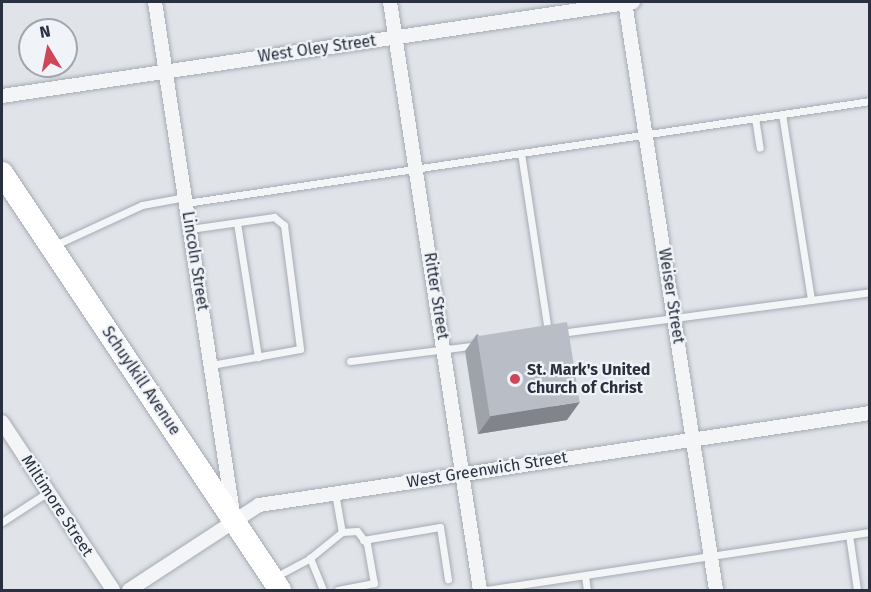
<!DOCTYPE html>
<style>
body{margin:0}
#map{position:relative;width:871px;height:592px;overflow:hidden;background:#e0e4e9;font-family:"Fira Sans",sans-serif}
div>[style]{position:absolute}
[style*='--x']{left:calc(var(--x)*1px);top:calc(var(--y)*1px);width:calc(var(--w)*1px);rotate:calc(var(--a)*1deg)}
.roads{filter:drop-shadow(0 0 2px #a5abb3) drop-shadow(0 0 2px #a5abb3)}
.lane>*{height:7px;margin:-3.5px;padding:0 3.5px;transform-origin:3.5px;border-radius:3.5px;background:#f3f5f7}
.street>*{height:14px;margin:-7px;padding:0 7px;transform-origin:7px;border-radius:7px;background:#f3f5f7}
.primary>*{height:22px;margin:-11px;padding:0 11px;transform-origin:11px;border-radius:11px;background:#fff}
.wall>*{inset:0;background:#9ea3aa}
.shaded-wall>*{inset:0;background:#81848b}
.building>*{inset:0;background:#b8bdc6;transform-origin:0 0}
.dots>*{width:16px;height:16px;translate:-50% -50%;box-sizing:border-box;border:3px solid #f0f3f7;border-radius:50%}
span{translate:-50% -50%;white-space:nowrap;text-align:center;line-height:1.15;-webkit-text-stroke:4.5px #f0f3f7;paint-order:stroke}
.street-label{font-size:16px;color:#293141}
.poi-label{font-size:16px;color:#293141;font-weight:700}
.left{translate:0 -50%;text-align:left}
.frame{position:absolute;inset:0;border:3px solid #293141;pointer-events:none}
.north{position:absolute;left:18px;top:18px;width:60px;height:60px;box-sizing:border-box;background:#f0f3f7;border:2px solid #a0a5ae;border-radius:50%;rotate:350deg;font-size:16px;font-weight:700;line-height:24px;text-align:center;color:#293141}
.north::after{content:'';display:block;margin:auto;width:21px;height:27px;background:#ce465a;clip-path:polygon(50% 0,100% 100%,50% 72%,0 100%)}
</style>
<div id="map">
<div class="roads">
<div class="lane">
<i style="--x:782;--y:114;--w:188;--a:81.1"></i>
<i style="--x:755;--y:118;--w:30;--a:81"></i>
<i style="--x:521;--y:153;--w:181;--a:81.4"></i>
<i style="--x:186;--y:203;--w:692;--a:-8.48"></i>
<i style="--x:237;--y:223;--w:136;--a:81.1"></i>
<i style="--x:190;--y:229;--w:85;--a:-8.1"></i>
<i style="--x:274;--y:217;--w:13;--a:39"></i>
<i style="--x:284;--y:225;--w:125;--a:82.6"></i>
<i style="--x:300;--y:349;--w:90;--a:169.8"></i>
<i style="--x:53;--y:246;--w:98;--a:-24.7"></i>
<i style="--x:142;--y:205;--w:44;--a:-10.5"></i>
<i style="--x:560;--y:333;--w:313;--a:-7.5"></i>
<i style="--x:350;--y:361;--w:129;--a:-7.1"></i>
<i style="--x:335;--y:493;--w:40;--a:80"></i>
<i style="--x:2;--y:522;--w:55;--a:-33.1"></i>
<i style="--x:849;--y:535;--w:56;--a:81.7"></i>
<i style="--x:363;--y:540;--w:78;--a:-9.6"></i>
<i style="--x:440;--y:527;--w:53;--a:81.3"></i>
<i style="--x:585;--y:576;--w:14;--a:82"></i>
<i style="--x:275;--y:577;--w:40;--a:-28"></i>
<i style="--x:323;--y:590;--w:35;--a:-112"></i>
<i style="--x:310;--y:558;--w:41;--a:-39.1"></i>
<i style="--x:342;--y:532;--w:15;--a:-4"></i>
<i style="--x:357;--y:531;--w:16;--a:52"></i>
<i style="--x:367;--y:544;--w:40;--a:80"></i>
<i style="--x:374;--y:583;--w:37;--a:169"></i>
<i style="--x:486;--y:590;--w:388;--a:-8.6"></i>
</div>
<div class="street">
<i style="--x:155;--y:2;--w:517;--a:81.32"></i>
<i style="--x:390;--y:2;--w:595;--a:81.3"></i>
<i style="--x:625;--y:2;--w:595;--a:81.2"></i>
<i style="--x:2;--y:96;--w:638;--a:-8.47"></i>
<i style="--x:2;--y:422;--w:201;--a:56.5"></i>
<i style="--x:129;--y:590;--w:155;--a:-33.2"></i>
<i style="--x:259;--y:505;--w:618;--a:-8.56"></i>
</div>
<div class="primary">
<i style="--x:2;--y:173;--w:501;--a:56.31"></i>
</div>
</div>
<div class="wall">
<i style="clip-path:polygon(477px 334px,567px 420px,478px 434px,465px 351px)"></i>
</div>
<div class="shaded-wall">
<i style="clip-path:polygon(580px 402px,567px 420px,478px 434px,491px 416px)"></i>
</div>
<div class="building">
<i style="left:567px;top:322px;width:81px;height:91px;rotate:81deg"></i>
</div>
<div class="dots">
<i style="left:515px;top:379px;background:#ce465a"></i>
</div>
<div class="street-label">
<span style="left:317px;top:49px;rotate:-8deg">West Oley Street</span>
<span style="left:195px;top:261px;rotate:81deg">Lincoln Street</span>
<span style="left:436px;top:296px;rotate:81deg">Ritter Street</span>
<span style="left:671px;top:296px;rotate:81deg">Weiser Street</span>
<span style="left:141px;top:381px;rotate:56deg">Schuylkill Avenue</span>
<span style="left:487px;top:470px;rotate:-9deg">West Greenwich Street</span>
<span style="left:57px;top:506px;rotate:57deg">Miltimore Street</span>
</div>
<div class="poi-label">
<span class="left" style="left:527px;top:379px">St. Mark's United<br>Church of Christ</span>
</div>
<div class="frame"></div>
<div class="north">N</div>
</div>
